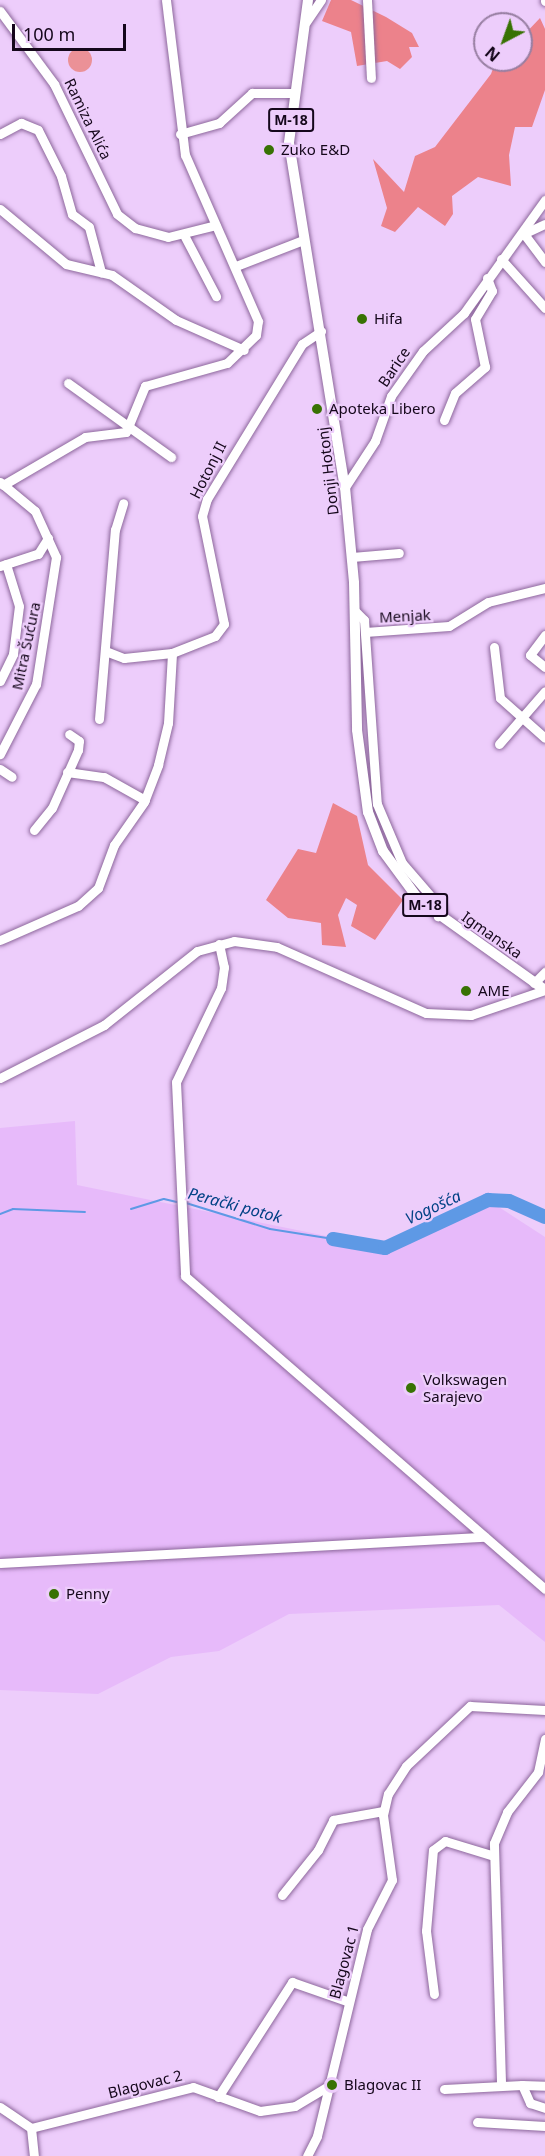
<!DOCTYPE html>
<meta charset="utf-8">
<style>
body{margin:0}
#map{position:relative;width:545px;height:2156px;overflow:hidden;background:#edcdfb;font-family:"Noto Sans",sans-serif}
div>[style]{position:absolute}
[style*='--x']{left:calc(var(--x)*1px);top:calc(var(--y)*1px);width:calc(var(--w)*1px);rotate:calc(var(--a)*1deg)}
.built>*{inset:0;background:#e7bafa}
.green>*{inset:0;background:#eb9197}
.round{border-radius:50%}
.forest>*{inset:0;background:#ec828b}
.stream>*{height:2px;margin:-1px;padding:0 1px;transform-origin:1px;border-radius:1px;background:#5e99e5}
.river>*{height:14px;margin:-7px;padding:0 7px;transform-origin:7px;border-radius:7px;background:#5e99e5}
.roads{filter:drop-shadow(0 0 2px #8d679c) drop-shadow(0 0 2px #8d679c)}
.minor>*{height:9px;margin:-4.5px;padding:0 4.5px;transform-origin:4.5px;border-radius:4.5px;background:#fff}
.major>*{height:10px;margin:-5px;padding:0 5px;transform-origin:5px;border-radius:5px;background:#fff}
.dots>*{width:16px;height:16px;translate:-50% -50%;box-sizing:border-box;border:3px solid #edcdfb;border-radius:50%}
span{translate:-50% -50%;white-space:nowrap;text-align:center;line-height:1.15;-webkit-text-stroke:4.5px #edcdfb;paint-order:stroke}
.shield-label span{padding:2px 4px;background:#edcdfb;border:2px solid;border-radius:4px;-webkit-text-stroke-width:0}
.shield-label{font-size:14px;color:#15071b;font-weight:700}
.street-label{font-size:15px;color:#15071b}
.poi-label{font-size:15px;color:#15071b}
.left{translate:0 -50%;text-align:left}
.water-label{font-size:16px;color:#014185;font-style:italic}
.north{position:absolute;left:473px;top:12px;width:60px;height:60px;box-sizing:border-box;background:#edcdfb;border:2px solid #977ea1;border-radius:50%;rotate:221deg;font-size:16px;font-weight:700;line-height:24px;text-align:center;color:#15071b}
.north::after{content:'';display:block;margin:auto;width:21px;height:27px;background:#387203;clip-path:polygon(50% 0,100% 100%,50% 72%,0 100%)}
.scale{position:absolute;left:12px;top:24px;width:114px;height:27px;box-sizing:border-box;border:3px solid #15071b;border-top:0;padding-left:8px;font-size:18px;line-height:21px;white-space:nowrap;color:#15071b;-webkit-text-stroke:4px #edcdfb;paint-order:stroke}
</style>
<div id="map">
<div class="built">
<i style="clip-path:polygon(75px 1121px,77px 1185px,385px 1248px,488px 1200px,545px 1237px,545px 1642px,499px 1605px,289px 1614px,219px 1651px,171px 1657px,98px 1694px,0 1690px,0 1128px)"></i>
</div>
<div class="green">
<i class="round" style="left:68px;top:48px;width:24px;height:24px"></i>
</div>
<div class="forest">
<i style="clip-path:polygon(331px 0,351px 0,386px 17px,412px 33px,419px 47px,409px 47px,412px 57px,400px 69px,387px 61px,357px 66px,351px 32px,322px 21px)"></i>
<i style="clip-path:polygon(540px 18px,545px 29px,545px 90px,532px 127px,515px 127px,509px 155px,511px 186px,478px 177px,452px 196px,453px 214px,445px 226px,418px 207px,395px 232px,381px 226px,387px 208px,373px 159px,404px 192px,415px 156px,435px 147px,491px 74px,496px 60px,521px 60px,521px 38px)"></i>
<i style="clip-path:polygon(333px 803px,357px 816px,368px 865px,403px 900px,375px 940px,351px 926px,357px 905px,346px 898px,338px 915px,346px 947px,322px 945px,321px 923px,288px 918px,266px 900px,298px 849px,316px 853px)"></i>
</div>
<div class="stream">
<i style="--x:186;--y:1203;--w:88;--a:17.2"></i>
<i style="--x:270;--y:1229;--w:64;--a:9"></i>
<i style="--x:131;--y:1209;--w:34;--a:-17"></i>
<i style="--x:164;--y:1199;--w:13;--a:13"></i>
<i style="--x:0;--y:1214;--w:14;--a:-21"></i>
<i style="--x:13;--y:1209;--w:72;--a:2.4"></i>
</div>
<div class="river">
<i style="--x:333;--y:1239;--w:53;--a:9.8"></i>
<i style="--x:385;--y:1248;--w:114;--a:-25"></i>
<i style="--x:488;--y:1200;--w:21;--a:3"></i>
<i style="--x:509;--y:1201;--w:39;--a:24"></i>
</div>
<div class="roads">
<div class="minor">
<i style="--x:367;--y:0;--w:78;--a:87.1"></i>
<i style="--x:545;--y:0;--w:1;--a:90"></i>
<i style="--x:0;--y:11;--w:91;--a:53.5"></i>
<i style="--x:54;--y:84;--w:144;--a:64.1"></i>
<i style="--x:117;--y:214;--w:23;--a:38"></i>
<i style="--x:135;--y:228;--w:34;--a:15"></i>
<i style="--x:168;--y:237;--w:49;--a:-14"></i>
<i style="--x:306;--y:22;--w:27;--a:-56"></i>
<i style="--x:0;--y:134;--w:24;--a:-28"></i>
<i style="--x:21;--y:123;--w:18;--a:22"></i>
<i style="--x:38;--y:130;--w:51;--a:63.4"></i>
<i style="--x:61;--y:176;--w:40;--a:74"></i>
<i style="--x:72;--y:214;--w:21;--a:37"></i>
<i style="--x:89;--y:227;--w:47;--a:75.1"></i>
<i style="--x:180;--y:134;--w:41;--a:-15.8"></i>
<i style="--x:219;--y:123;--w:45;--a:-42.3"></i>
<i style="--x:252;--y:93;--w:42;--a:0"></i>
<i style="--x:0;--y:209;--w:86;--a:39.8"></i>
<i style="--x:66;--y:264;--w:47;--a:13.4"></i>
<i style="--x:112;--y:275;--w:78;--a:35.1"></i>
<i style="--x:176;--y:320;--w:74;--a:23.8"></i>
<i style="--x:524;--y:234;--w:35;--a:53"></i>
<i style="--x:521;--y:235;--w:26;--a:-25"></i>
<i style="--x:185;--y:237;--w:67;--a:62.3"></i>
<i style="--x:501;--y:259;--w:66;--a:48.1"></i>
<i style="--x:236;--y:266;--w:72;--a:-21.2"></i>
<i style="--x:68;--y:383;--w:127;--a:35.7"></i>
<i style="--x:444;--y:420;--w:29;--a:-68"></i>
<i style="--x:455;--y:393;--w:40;--a:-41"></i>
<i style="--x:485;--y:367;--w:49;--a:-101.8"></i>
<i style="--x:475;--y:319;--w:33;--a:-59"></i>
<i style="--x:492;--y:291;--w:14;--a:-111"></i>
<i style="--x:0;--y:482;--w:45;--a:39.6"></i>
<i style="--x:35;--y:511;--w:51;--a:65.5"></i>
<i style="--x:56;--y:557;--w:129;--a:98.9"></i>
<i style="--x:36;--y:684;--w:79;--a:117.2"></i>
<i style="--x:3;--y:485;--w:95;--a:-30.3"></i>
<i style="--x:85;--y:437;--w:41;--a:-7"></i>
<i style="--x:126;--y:432;--w:50;--a:-67.6"></i>
<i style="--x:145;--y:386;--w:85;--a:-15.7"></i>
<i style="--x:227;--y:363;--w:40;--a:-44"></i>
<i style="--x:256;--y:335;--w:14;--a:-82"></i>
<i style="--x:258;--y:321;--w:181;--a:-113.7"></i>
<i style="--x:185;--y:155;--w:156;--a:-97"></i>
<i style="--x:345;--y:487;--w:55;--a:-56.9"></i>
<i style="--x:375;--y:441;--w:48;--a:-70.4"></i>
<i style="--x:391;--y:396;--w:55;--a:-54.6"></i>
<i style="--x:423;--y:351;--w:56;--a:-42.8"></i>
<i style="--x:464;--y:313;--w:139;--a:-54.4"></i>
<i style="--x:352;--y:557;--w:47;--a:-4.9"></i>
<i style="--x:0;--y:566;--w:40;--a:-18"></i>
<i style="--x:38;--y:554;--w:19;--a:-58"></i>
<i style="--x:355;--y:611;--w:13;--a:45"></i>
<i style="--x:364;--y:620;--w:184;--a:86"></i>
<i style="--x:377;--y:804;--w:64;--a:67"></i>
<i style="--x:402;--y:863;--w:60;--a:49.1"></i>
<i style="--x:441;--y:908;--w:9;--a:111"></i>
<i style="--x:365;--y:632;--w:84;--a:-4.1"></i>
<i style="--x:449;--y:626;--w:46;--a:-31.6"></i>
<i style="--x:488;--y:602;--w:59;--a:-13.8"></i>
<i style="--x:545;--y:635;--w:25;--a:127"></i>
<i style="--x:530;--y:655;--w:19;--a:39"></i>
<i style="--x:494;--y:647;--w:51;--a:83.3"></i>
<i style="--x:500;--y:698;--w:60;--a:41.6"></i>
<i style="--x:108;--y:652;--w:17;--a:21"></i>
<i style="--x:124;--y:658;--w:48;--a:-5.9"></i>
<i style="--x:172;--y:653;--w:46;--a:-21.6"></i>
<i style="--x:215;--y:636;--w:15;--a:-53"></i>
<i style="--x:224;--y:624;--w:110;--a:-101.5"></i>
<i style="--x:202;--y:516;--w:18;--a:-74"></i>
<i style="--x:207;--y:499;--w:182;--a:-58.5"></i>
<i style="--x:302;--y:344;--w:23;--a:-34"></i>
<i style="--x:0;--y:681;--w:30;--a:-64"></i>
<i style="--x:13;--y:654;--w:48;--a:-82.9"></i>
<i style="--x:19;--y:606;--w:44;--a:-107.2"></i>
<i style="--x:99;--y:719;--w:190;--a:-85.2"></i>
<i style="--x:115;--y:530;--w:28;--a:-73"></i>
<i style="--x:499;--y:744;--w:70;--a:-49"></i>
<i style="--x:0;--y:769;--w:14;--a:34"></i>
<i style="--x:67;--y:772;--w:37;--a:8"></i>
<i style="--x:104;--y:777;--w:47;--a:29.3"></i>
<i style="--x:34;--y:830;--w:28;--a:-51"></i>
<i style="--x:52;--y:808;--w:64;--a:-65.9"></i>
<i style="--x:78;--y:750;--w:9;--a:-84"></i>
<i style="--x:79;--y:741;--w:12;--a:-145"></i>
<i style="--x:0;--y:940;--w:85;--a:-23.6"></i>
<i style="--x:78;--y:906;--w:27;--a:-42"></i>
<i style="--x:98;--y:888;--w:46;--a:-69.6"></i>
<i style="--x:114;--y:845;--w:52;--a:-55.1"></i>
<i style="--x:144;--y:802;--w:40;--a:-69"></i>
<i style="--x:158;--y:765;--w:43;--a:-76.6"></i>
<i style="--x:168;--y:723;--w:70;--a:-86.7"></i>
<i style="--x:219;--y:944;--w:24;--a:78"></i>
<i style="--x:224;--y:967;--w:21;--a:98"></i>
<i style="--x:221;--y:988;--w:104;--a:115.6"></i>
<i style="--x:176;--y:1082;--w:194;--a:87.3"></i>
<i style="--x:185;--y:1276;--w:477;--a:41"></i>
<i style="--x:534;--y:983;--w:16;--a:-45"></i>
<i style="--x:0;--y:1078;--w:117;--a:-27"></i>
<i style="--x:104;--y:1025;--w:119;--a:-38.5"></i>
<i style="--x:197;--y:951;--w:38;--a:-15"></i>
<i style="--x:234;--y:941;--w:43;--a:7.9"></i>
<i style="--x:277;--y:947;--w:163;--a:23.9"></i>
<i style="--x:426;--y:1013;--w:45;--a:2.5"></i>
<i style="--x:471;--y:1015;--w:78;--a:-18.7"></i>
<i style="--x:0;--y:1563;--w:485;--a:-3.1"></i>
<i style="--x:282;--y:1895;--w:58;--a:-51.3"></i>
<i style="--x:318;--y:1850;--w:34;--a:-63"></i>
<i style="--x:333;--y:1820;--w:51;--a:-10.2"></i>
<i style="--x:434;--y:1994;--w:64;--a:-97.2"></i>
<i style="--x:426;--y:1931;--w:81;--a:-85.1"></i>
<i style="--x:433;--y:1850;--w:15;--a:-37"></i>
<i style="--x:445;--y:1841;--w:51;--a:17"></i>
<i style="--x:501;--y:2082;--w:239;--a:-91.7"></i>
<i style="--x:494;--y:1843;--w:34;--a:-67"></i>
<i style="--x:507;--y:1812;--w:51;--a:-52.2"></i>
<i style="--x:538;--y:1772;--w:34;--a:-78"></i>
<i style="--x:522;--y:2085;--w:23;--a:2"></i>
<i style="--x:444;--y:2089;--w:78;--a:-2.9"></i>
<i style="--x:522;--y:2085;--w:20;--a:66"></i>
<i style="--x:530;--y:2103;--w:16;--a:18"></i>
<i style="--x:218;--y:2097;--w:137;--a:-57.2"></i>
<i style="--x:292;--y:1982;--w:60;--a:19.3"></i>
<i style="--x:0;--y:2107;--w:37;--a:34"></i>
<i style="--x:31;--y:2128;--w:167;--a:-14.2"></i>
<i style="--x:193;--y:2087;--w:71;--a:19.7"></i>
<i style="--x:260;--y:2111;--w:35;--a:-8"></i>
<i style="--x:295;--y:2106;--w:41;--a:-31"></i>
<i style="--x:477;--y:2122;--w:68;--a:3.4"></i>
<i style="--x:31;--y:2128;--w:28;--a:84"></i>
<i style="--x:307;--y:2156;--w:22;--a:-63"></i>
<i style="--x:317;--y:2136;--w:213;--a:-76.4"></i>
<i style="--x:367;--y:1929;--w:55;--a:-63"></i>
<i style="--x:392;--y:1880;--w:66;--a:-97.9"></i>
<i style="--x:383;--y:1815;--w:22;--a:-77"></i>
<i style="--x:388;--y:1794;--w:33;--a:-57"></i>
<i style="--x:406;--y:1766;--w:88;--a:-43.2"></i>
<i style="--x:470;--y:1706;--w:75;--a:3.1"></i>
</div>
<div class="major">
<i style="--x:308;--y:0;--w:144;--a:97.6"></i>
<i style="--x:289;--y:143;--w:349;--a:80.8"></i>
<i style="--x:345;--y:487;--w:96;--a:84.6"></i>
<i style="--x:354;--y:583;--w:147;--a:88.8"></i>
<i style="--x:357;--y:730;--w:83;--a:82.4"></i>
<i style="--x:368;--y:812;--w:42;--a:69"></i>
<i style="--x:383;--y:851;--w:61;--a:53.7"></i>
<i style="--x:419;--y:900;--w:155;--a:35.5"></i>
</div>
</div>
<div class="dots">
<i style="left:269px;top:150px;background:#387203"></i>
<i style="left:362px;top:319px;background:#387203"></i>
<i style="left:317px;top:409px;background:#387203"></i>
<i style="left:466px;top:991px;background:#387203"></i>
<i style="left:411px;top:1388px;background:#387203"></i>
<i style="left:54px;top:1594px;background:#387203"></i>
<i style="left:332px;top:2085px;background:#387203"></i>
</div>
<div class="shield-label">
<span style="left:291px;top:120px">M-18</span>
<span style="left:425px;top:905px">M-18</span>
</div>
<div class="street-label">
<span style="left:88px;top:119px;rotate:64deg">Ramiza Alića</span>
<span style="left:394px;top:367px;rotate:-56deg">Barice</span>
<span style="left:208px;top:470px;rotate:-63deg">Hotonj II</span>
<span style="left:328px;top:471px;rotate:-97deg">Donji Hotonj</span>
<span style="left:405px;top:616px;rotate:-3deg">Menjak</span>
<span style="left:26px;top:646px;rotate:-78deg">Mitra Šućura</span>
<span style="left:492px;top:935px;rotate:35deg">Igmanska</span>
<span style="left:344px;top:1962px;rotate:-75deg">Blagovac 1</span>
<span style="left:145px;top:2084px;rotate:-14deg">Blagovac 2</span>
</div>
<div class="poi-label">
<span class="left" style="left:281px;top:150px">Zuko E&amp;D</span>
<span class="left" style="left:374px;top:319px">Hifa</span>
<span class="left" style="left:329px;top:409px">Apoteka Libero</span>
<span class="left" style="left:478px;top:991px">AME</span>
<span class="left" style="left:423px;top:1388px">Volkswagen<br>Sarajevo</span>
<span class="left" style="left:66px;top:1594px">Penny</span>
<span class="left" style="left:344px;top:2085px">Blagovac II</span>
</div>
<div class="water-label">
<span style="left:235px;top:1205px;rotate:15deg">Perački potok</span>
<span style="left:433px;top:1207px;rotate:-25deg">Vogošća</span>
</div>
<div class="north">N</div>
<div class="scale">100 m</div>
</div>
